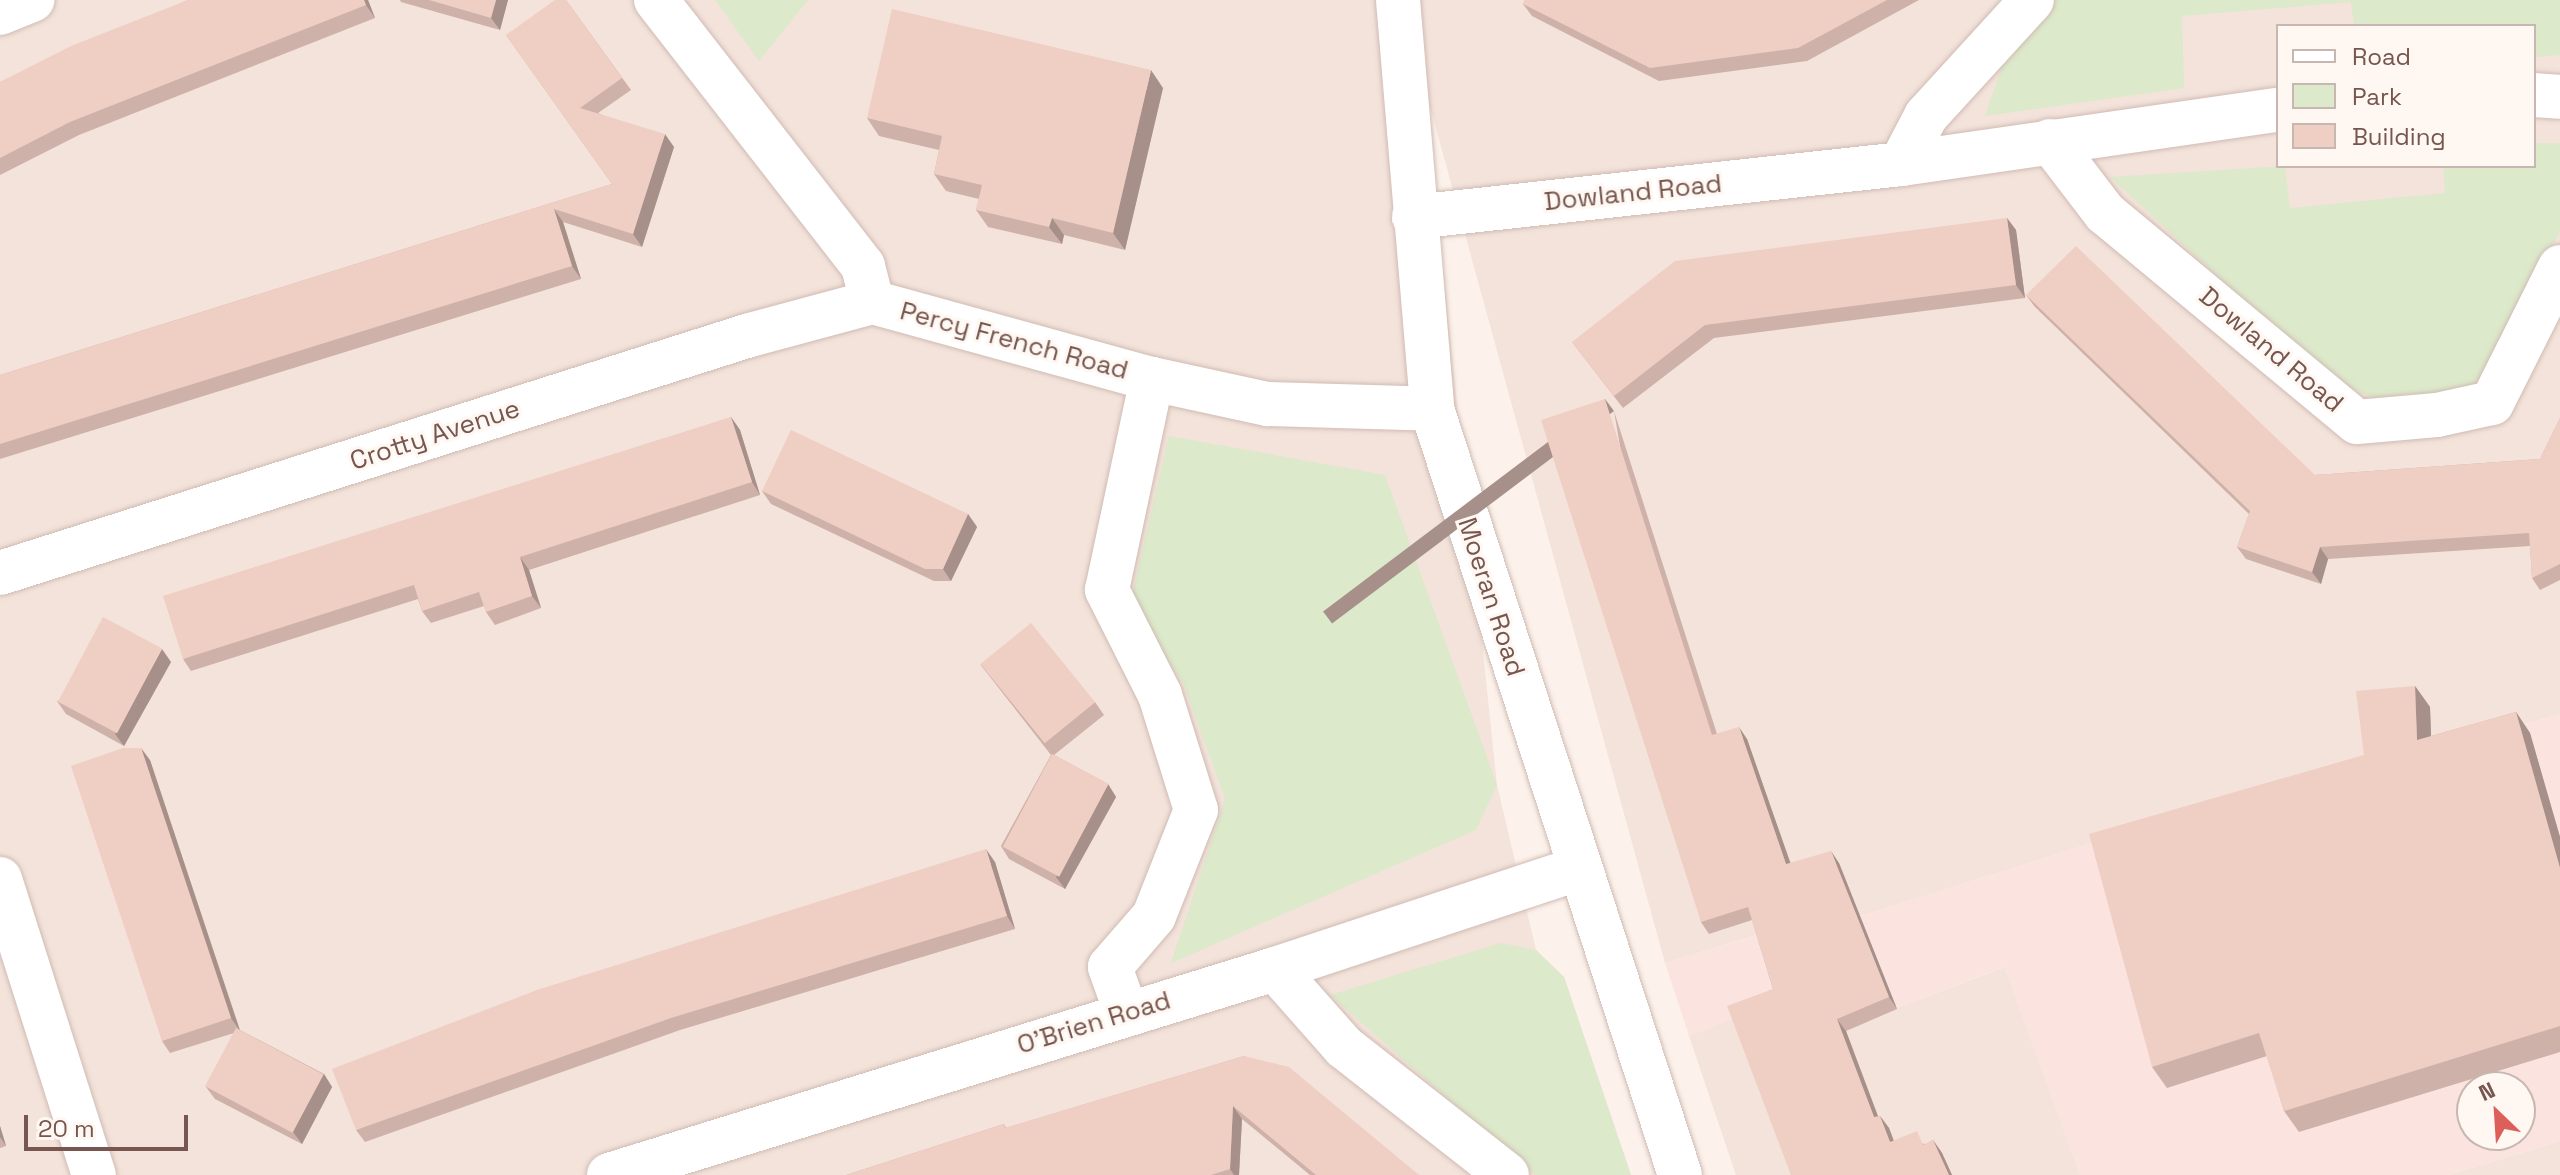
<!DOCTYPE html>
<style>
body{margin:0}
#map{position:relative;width:2560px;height:1175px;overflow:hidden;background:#fcf2eb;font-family:"Space Grotesk",sans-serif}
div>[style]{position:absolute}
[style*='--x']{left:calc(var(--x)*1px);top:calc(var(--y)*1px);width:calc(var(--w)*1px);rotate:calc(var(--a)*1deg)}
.residential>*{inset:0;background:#f3e3da}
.commercial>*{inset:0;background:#fbe3e0}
.green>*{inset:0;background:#dce9ca}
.roads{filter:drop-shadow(0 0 2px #d0bbb3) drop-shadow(0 0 2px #d0bbb3)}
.minor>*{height:44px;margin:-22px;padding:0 22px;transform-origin:22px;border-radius:22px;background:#fff}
.wall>*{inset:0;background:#ceb1a9}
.shaded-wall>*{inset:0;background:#a79089;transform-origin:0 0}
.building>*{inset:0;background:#efcec4;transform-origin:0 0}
span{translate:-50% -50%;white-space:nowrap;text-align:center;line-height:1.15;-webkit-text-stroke:6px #fef7f2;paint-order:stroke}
.street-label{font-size:26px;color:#76564f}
.legend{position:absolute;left:2276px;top:24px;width:260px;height:144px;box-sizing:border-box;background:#fef7f2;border:2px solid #c8b7b1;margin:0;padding:10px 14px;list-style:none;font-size:24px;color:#76564f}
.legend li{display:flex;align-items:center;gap:16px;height:40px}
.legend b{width:40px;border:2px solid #c8b7b1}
.north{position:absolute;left:2456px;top:1071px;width:80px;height:80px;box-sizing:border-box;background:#fef7f2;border:2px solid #c8b7b1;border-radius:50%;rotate:335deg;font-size:22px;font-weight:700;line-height:32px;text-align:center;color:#76564f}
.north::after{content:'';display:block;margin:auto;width:28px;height:36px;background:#dd5f59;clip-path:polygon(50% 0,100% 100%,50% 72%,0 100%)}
.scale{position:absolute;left:24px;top:1115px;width:164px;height:36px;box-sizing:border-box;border:4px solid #76564f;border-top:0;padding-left:10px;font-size:24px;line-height:28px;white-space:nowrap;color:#76564f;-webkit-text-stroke:6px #fef7f2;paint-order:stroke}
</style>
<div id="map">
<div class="residential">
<i style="clip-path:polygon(evenodd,0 0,2560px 0,2560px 714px,2098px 841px,1804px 934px,1799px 922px,1665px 963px,1423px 81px,1497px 785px,1536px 950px,1564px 977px,1631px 1175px,0 1175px,0 0,2278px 26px,2534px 26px,2534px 166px,2278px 166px,2278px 26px)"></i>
<i style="clip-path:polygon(2005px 967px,2080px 1175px,1736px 1175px,1689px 1036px,1735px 1018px,1897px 1008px)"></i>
<i style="clip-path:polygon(2560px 1141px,2560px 1175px,2449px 1175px)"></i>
</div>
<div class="commercial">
<i style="clip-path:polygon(evenodd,2560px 714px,2560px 1141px,2449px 1175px,2080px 1175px,2004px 967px,1897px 1008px,1879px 964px,1689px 1036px,1665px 963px,1800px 922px,1804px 934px,2098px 841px,2560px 714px,2472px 1087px,2520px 1087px,2520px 1135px,2472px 1135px,2472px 1087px)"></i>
</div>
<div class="green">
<i style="clip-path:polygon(715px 0,808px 0,759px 61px)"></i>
<i style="clip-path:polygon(2056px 0,2560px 0,2560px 55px,2534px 57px,2534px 26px,2354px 26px,2351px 2px,2182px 16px,2184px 88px,1985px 116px,2003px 63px)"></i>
<i style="clip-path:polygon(2534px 143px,2560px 143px,2560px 231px,2490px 378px,2407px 414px,2327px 377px,2110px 177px,2285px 166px,2290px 208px,2445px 193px,2443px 166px,2534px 166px)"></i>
<i style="clip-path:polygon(1169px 436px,1385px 475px,1497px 785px,1476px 830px,1171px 963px,1225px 799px,1183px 682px,1129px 608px)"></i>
<i style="clip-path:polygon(1501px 943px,1536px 950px,1564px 977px,1631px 1175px,1535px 1175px,1330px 995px)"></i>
</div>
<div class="roads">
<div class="minor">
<i style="--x:656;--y:0;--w:337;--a:52.1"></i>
<i style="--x:863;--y:266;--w:37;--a:76"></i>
<i style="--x:1398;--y:0;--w:410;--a:85.2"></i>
<i style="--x:1432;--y:409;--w:805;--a:72.06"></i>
<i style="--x:0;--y:13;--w:35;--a:-22"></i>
<i style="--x:2534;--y:95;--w:26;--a:4"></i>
<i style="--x:2050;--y:141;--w:91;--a:52.6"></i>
<i style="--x:2105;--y:213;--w:327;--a:39.7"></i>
<i style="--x:2357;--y:422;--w:80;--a:-5"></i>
<i style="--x:2437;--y:415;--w:56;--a:-12.3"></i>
<i style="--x:2492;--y:403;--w:152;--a:-63.4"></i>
<i style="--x:1901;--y:164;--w:54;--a:-62.5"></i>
<i style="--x:1926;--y:116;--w:157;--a:-47.6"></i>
<i style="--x:1414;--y:217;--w:490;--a:-6.2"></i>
<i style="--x:1901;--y:164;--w:381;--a:-8.2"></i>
<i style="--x:872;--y:302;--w:290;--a:15.4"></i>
<i style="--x:1152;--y:379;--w:119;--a:12.2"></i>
<i style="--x:1268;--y:404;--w:164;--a:1.7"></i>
<i style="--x:0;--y:573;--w:787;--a:-17.61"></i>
<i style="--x:750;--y:335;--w:126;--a:-15.1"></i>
<i style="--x:0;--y:879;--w:311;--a:72.4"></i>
<i style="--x:1275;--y:969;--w:104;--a:48.5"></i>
<i style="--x:1344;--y:1047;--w:207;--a:38.1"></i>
<i style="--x:1126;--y:1012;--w:48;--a:-109.6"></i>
<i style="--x:1110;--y:967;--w:67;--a:-49.2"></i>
<i style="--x:1154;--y:916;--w:114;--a:-68.4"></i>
<i style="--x:1196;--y:810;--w:121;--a:-107.4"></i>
<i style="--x:1160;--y:695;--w:118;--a:-116.8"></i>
<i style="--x:1107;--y:590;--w:216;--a:-78"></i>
<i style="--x:609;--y:1175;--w:697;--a:-17.19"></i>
<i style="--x:1275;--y:969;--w:319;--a:-18.3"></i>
</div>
</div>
<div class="wall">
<i style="clip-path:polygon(188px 0,368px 0,375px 18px,79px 135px,0 175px,0 82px)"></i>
<i style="clip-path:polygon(400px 0,508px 0,500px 30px,401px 2px)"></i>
<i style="clip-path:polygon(566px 0,631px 90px,598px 113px,674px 147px,642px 247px,563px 222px,581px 279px,0 459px,0 375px,612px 184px,506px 35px)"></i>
<i style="clip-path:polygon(1525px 0,1919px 0,1807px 61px,1659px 81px,1532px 16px,1523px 4px)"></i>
<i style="clip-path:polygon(1163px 88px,1125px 250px,1064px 235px,1062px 244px,988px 227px,976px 210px,979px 199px,946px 191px,934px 174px,939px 150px,879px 136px,867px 118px)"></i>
<i style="clip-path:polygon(2007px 218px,2016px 230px,2025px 298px,1714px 338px,1623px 408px,1572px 342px)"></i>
<i style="clip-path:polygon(2026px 295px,2315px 475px,2540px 459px,2560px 418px,2560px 580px,2540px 590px,2532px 578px,2530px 546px,2328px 559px,2321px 584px,2246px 559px,2237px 547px,2249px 514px,2035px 307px)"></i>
<i style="clip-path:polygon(1614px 411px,1717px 734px,1747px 739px,1790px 863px,1839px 863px,1897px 1009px,1846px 1031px,1878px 1116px,1880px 1116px,1889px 1128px,1894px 1141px,1926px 1144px,1933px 1140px,1942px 1153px,1952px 1175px,1791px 1175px,1773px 989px,1752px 920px,1709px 934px,1701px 922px)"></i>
<i style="clip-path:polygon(731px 417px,740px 430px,760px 495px,529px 570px,541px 608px,495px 625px,486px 612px,484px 606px,431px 623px,422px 611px,418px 599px,191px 671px,183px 659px)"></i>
<i style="clip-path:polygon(762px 491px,968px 514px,977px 527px,951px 581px,934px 581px,771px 504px)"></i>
<i style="clip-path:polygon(171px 662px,124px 746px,66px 714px,57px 701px)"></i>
<i style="clip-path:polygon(980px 664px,1095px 702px,1104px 715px,1054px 755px,1108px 784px,1116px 797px,1065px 889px,1009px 859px,1001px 846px,1051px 755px)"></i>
<i style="clip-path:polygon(2415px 686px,2430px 707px,2431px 736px,2516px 712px,2530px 733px,2560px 837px,2560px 1052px,2299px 1132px,2284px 1111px,2267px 1056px,2167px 1088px,2152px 1067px,2364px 755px)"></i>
<i style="clip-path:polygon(150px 760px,240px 1030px,324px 1074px,332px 1087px,302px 1144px,215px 1099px,206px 1087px,234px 1033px,170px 1053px,162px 1041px)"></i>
<i style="clip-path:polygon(995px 862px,1015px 929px,680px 1030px,365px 1142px,356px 1130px)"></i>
<i style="clip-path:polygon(1244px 1056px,1419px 1175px,1310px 1175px,1242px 1119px,1239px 1175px,846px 1175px,1004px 1124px,1006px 1128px)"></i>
<i style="clip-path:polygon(0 1126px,6px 1146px,0 1148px)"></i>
</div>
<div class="shaded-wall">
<i style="clip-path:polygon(364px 0,368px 0,375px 18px,366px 5px)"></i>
<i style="clip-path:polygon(496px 0,508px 0,500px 30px,491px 18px)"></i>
<i style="clip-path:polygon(1151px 70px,1163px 88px,1125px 250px,1113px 233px)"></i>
<i style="clip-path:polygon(665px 134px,674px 147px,642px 247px,633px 234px)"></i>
<i style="clip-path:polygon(554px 209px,563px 222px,581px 279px,572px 266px)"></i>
<i style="clip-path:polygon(1052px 218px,1064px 235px,1062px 244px,1049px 227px)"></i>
<i style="clip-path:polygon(2007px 218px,2016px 230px,2025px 298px,2016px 285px)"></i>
<i style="left:1605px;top:399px;width:15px;height:353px;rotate:53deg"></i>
<i style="clip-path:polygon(731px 417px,740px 430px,760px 495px,752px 482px)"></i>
<i style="clip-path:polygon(968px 514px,977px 527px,951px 581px,943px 569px)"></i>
<i style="clip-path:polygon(2320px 547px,2328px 559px,2321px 584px,2312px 572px)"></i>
<i style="clip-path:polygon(520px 557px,529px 570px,541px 608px,532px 596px)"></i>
<i style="clip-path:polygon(162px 649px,171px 662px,124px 746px,115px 734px)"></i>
<i style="clip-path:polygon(2415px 686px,2430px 707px,2432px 761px,2417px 740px)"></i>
<i style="clip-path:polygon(2516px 712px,2530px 733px,2560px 837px,2560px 868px)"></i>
<i style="clip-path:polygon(1739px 727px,1747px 739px,1795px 876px,1786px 864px)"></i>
<i style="clip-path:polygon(141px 748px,150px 760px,240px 1031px,231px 1018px)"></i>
<i style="clip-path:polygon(1108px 784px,1116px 797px,1065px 889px,1056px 877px)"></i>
<i style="clip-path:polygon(986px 849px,995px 862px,1015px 929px,1007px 916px)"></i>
<i style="clip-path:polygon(1831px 851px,1839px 863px,1897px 1009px,1889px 997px)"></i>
<i style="clip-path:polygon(1837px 1019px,1846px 1031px,1883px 1130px,1874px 1117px)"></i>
<i style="clip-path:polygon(324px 1074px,332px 1087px,302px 1144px,293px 1132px)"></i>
<i style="clip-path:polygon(1233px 1106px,1242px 1119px,1239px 1175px,1234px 1175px,1230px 1169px)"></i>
<i style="clip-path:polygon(1880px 1116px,1889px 1128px,1899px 1155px,1890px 1142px)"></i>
<i style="clip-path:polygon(0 1126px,6px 1146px,0 1137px)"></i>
<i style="clip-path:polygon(1933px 1140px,1942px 1153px,1952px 1175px,1949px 1175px)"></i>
</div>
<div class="building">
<i style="clip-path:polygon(188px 0,364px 0,366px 5px,70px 122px,0 158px,0 82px,71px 46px)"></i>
<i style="clip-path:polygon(429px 0,496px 0,491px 18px)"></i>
<i style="clip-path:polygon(555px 0,566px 0,622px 78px,580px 108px,665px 134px,633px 234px,554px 209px,572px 266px,0 444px,0 375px,612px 184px,506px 35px)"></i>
<i style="clip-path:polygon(1525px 0,1887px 0,1798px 48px,1650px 68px,1523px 4px)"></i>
<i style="clip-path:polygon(892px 9px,1151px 70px,1113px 233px,1052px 218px,1049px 227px,976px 210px,982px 185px,934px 174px,942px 136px,867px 118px)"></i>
<i style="clip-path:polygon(2007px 218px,2016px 285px,1705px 325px,1614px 396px,1572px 342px,1675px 261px)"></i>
<i style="clip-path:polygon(2076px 246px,2315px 475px,2540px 459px,2560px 418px,2560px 564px,2532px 578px,2529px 533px,2320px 547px,2312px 572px,2237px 547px,2250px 511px,2026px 295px)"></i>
<i style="clip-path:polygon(1605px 399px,1712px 735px,1739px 727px,1786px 864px,1831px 851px,1889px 997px,1837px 1019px,1874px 1117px,1880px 1116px,1890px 1142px,1917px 1131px,1923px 1145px,1933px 1140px,1949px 1175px,1791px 1175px,1727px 1006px,1773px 989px,1748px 907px,1701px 922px,1541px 420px)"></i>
<i style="clip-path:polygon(731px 417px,752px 482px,520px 557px,532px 596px,486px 612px,479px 592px,422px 611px,414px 585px,183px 659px,163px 596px)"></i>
<i style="clip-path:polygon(791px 430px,968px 514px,943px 569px,925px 569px,762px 491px)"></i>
<i style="left:103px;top:617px;width:67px;height:96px;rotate:28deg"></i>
<i style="left:1031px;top:623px;width:102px;height:65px;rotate:51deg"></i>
<i style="clip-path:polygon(2415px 686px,2417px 740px,2516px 712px,2560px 868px,2560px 1026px,2284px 1111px,2259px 1033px,2152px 1067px,2089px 834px,2364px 755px,2356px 691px)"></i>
<i style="clip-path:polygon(123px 748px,141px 748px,231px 1018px,162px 1041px,71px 766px)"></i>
<i style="left:1052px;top:754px;width:64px;height:105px;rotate:28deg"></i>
<i style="clip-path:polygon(986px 849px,1007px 916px,671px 1018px,356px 1130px,332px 1069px,537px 990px)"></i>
<i style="left:236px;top:1028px;width:99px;height:66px;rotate:28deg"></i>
<i style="clip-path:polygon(1244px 1056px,1289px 1067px,1419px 1175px,1316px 1175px,1233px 1106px,1230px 1169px,1211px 1175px,846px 1175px,1004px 1124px,1005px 1128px)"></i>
</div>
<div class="street-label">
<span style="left:1633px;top:193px;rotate:-6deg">Dowland Road</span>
<span style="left:1014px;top:341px;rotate:15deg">Percy French Road</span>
<span style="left:2271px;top:350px;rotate:40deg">Dowland Road</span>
<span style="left:435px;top:435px;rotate:-18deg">Crotty Avenue</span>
<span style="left:1491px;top:597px;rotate:72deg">Moeran Road</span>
<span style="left:1094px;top:1023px;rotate:-17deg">O'Brien Road</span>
</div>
<ul class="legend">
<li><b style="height:10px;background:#fff"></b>Road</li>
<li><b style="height:22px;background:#dce9ca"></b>Park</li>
<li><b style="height:22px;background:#efcec4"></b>Building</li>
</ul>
<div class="north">N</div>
<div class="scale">20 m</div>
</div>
